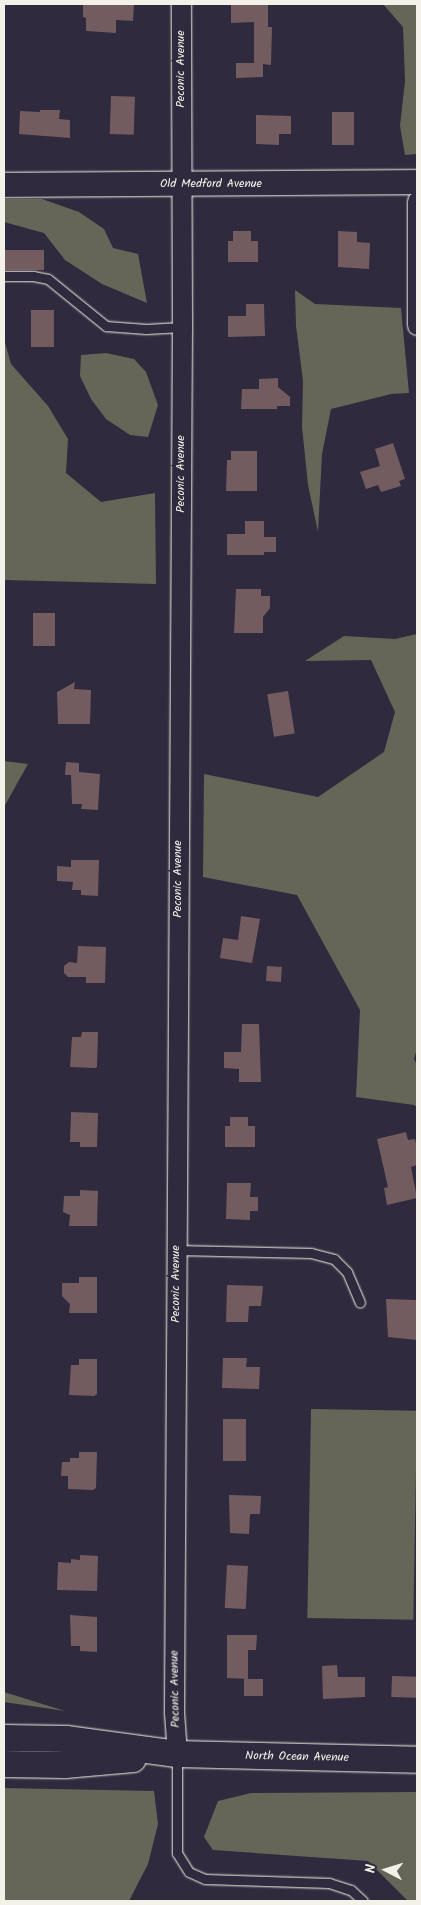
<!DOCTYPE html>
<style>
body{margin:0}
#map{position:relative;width:421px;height:1905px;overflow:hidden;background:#2f2a3d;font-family:Kalam,sans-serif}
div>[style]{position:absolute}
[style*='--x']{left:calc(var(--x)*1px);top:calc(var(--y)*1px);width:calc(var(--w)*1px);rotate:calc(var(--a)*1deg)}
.green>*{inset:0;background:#656657;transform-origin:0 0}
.building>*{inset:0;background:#725c5f;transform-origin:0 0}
.roads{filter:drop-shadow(0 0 1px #f4f1e8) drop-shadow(0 0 1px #f4f1e8)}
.service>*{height:9px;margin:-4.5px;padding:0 4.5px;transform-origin:4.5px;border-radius:4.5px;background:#2f2a3d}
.minor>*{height:19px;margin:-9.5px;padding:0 9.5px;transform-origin:9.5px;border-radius:9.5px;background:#2f2a3d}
.tertiary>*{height:24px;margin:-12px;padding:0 12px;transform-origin:12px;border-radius:12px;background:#2f2a3d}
.secondary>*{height:26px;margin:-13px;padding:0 13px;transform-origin:13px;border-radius:13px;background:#2f2a3d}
span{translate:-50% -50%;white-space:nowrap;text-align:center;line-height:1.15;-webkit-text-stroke:4.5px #2f2a3d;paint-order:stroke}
.street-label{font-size:12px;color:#f4f1e8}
.frame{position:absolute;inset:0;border:5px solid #f4f1e8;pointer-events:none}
.north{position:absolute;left:361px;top:1845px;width:50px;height:50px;-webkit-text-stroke:4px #2f2a3d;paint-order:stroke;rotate:275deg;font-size:14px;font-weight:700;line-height:20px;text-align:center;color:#f4f1e8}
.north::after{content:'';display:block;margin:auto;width:18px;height:22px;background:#f4f1e8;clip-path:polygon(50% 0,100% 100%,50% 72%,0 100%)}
</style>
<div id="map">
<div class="green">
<i style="clip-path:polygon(383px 4px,417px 4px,417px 154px,405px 155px,400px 126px,405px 81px,403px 27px)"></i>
<i style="clip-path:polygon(4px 199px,42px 199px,79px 212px,104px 229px,113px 248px,138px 254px,147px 303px,102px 284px,65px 260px,44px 233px,4px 222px)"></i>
<i style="clip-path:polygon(295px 290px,315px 304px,401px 308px,409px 393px,391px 394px,331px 409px,322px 454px,318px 532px,308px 485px,302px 427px,303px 381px,296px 326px)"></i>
<i style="clip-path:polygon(4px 339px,11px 364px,48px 406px,68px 439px,66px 473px,101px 502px,155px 493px,156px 584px,4px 580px)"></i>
<i style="clip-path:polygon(106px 353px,134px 359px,146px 372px,158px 405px,148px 437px,130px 435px,106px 419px,91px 399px,80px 376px,81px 355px)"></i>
<i style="clip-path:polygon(417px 634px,417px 1048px,414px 1059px,417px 1065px,417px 1107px,414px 1105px,356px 1097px,360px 1010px,297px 895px,203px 877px,204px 774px,318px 797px,384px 752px,395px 712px,371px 660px,305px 661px,344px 636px,395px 639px)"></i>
<i style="clip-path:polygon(4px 761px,28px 764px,4px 807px)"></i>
<i style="left:311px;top:1409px;width:106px;height:209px;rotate:1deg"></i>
<i style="clip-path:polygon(4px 1692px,65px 1711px,4px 1702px)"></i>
<i style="clip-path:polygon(4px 1788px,154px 1791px,158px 1824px,148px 1864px,129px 1901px,4px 1901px)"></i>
<i style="clip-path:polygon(417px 1792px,417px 1901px,408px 1901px,368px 1861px,213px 1850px,204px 1837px,218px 1801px,251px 1793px)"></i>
</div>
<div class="building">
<i style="clip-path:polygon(92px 4px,134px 4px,133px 21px,116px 20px,116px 33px,86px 31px,86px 18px,83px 17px,83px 5px)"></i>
<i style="clip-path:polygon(231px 4px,268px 4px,268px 27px,272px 27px,271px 65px,263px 64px,263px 77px,236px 78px,236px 63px,257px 63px,254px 63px,254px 22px,231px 23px)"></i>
<i style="left:111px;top:96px;width:24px;height:38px;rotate:2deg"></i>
<i style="clip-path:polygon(40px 110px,60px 110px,59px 119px,70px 120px,70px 138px,19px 134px,20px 111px,40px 112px)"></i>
<i style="left:332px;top:112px;width:22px;height:33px"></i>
<i style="clip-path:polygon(256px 115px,291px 116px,291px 134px,279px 134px,279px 145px,256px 144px)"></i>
<i style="clip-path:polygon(233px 231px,251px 231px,251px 241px,258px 241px,258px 262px,228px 262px,228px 241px,233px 241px)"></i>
<i style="clip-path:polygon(338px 231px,357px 232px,357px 242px,370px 243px,369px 269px,338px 267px)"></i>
<i style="left:4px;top:250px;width:40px;height:20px"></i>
<i style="clip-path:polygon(246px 304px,264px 304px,265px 336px,228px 337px,228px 316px,246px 316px)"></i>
<i style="left:31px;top:310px;width:23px;height:37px"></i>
<i style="clip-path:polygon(278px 378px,278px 387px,290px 397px,290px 406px,277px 406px,277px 409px,241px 409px,242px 389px,259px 389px,259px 379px)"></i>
<i style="clip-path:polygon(393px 443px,405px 479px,399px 481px,401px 486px,381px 492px,378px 485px,366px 489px,360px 472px,380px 466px,375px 449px)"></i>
<i style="clip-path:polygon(231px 451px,257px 451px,257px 491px,226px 491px,227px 460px,231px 460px)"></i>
<i style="clip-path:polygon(245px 521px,264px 521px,264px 537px,276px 537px,276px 552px,264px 552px,264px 555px,227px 555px,227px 534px,245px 534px)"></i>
<i style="clip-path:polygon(236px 589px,261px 589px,261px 596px,270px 596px,270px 608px,263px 617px,263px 633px,234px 633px)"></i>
<i style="left:33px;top:613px;width:22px;height:33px"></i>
<i style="clip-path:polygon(75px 682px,74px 689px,91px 690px,90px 724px,58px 724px,57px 692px)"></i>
<i style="left:288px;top:691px;width:43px;height:21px;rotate:81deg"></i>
<i style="clip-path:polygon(66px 762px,79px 763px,79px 772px,100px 774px,98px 810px,81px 809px,82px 804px,72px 804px,71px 775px,65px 775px)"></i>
<i style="clip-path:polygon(71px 860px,99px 860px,98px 896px,81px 895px,81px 890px,72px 890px,73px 882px,57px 881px,57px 866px,71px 867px)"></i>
<i style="clip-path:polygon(241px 916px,260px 919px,252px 963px,220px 958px,223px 938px,238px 940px)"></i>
<i style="clip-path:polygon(78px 946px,106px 947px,105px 983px,86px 983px,86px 977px,68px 977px,64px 973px,64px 966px,69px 962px,77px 963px)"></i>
<i style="left:267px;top:966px;width:15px;height:15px;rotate:4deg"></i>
<i style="clip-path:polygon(242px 1024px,259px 1024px,261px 1082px,239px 1082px,239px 1069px,224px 1068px,224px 1052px,241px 1052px)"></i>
<i style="clip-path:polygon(82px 1032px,98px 1032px,97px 1067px,95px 1068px,70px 1067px,72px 1037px,81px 1037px)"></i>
<i style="clip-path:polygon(71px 1112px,98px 1113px,97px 1147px,80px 1147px,80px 1142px,70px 1142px)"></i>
<i style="clip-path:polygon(230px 1117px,248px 1117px,248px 1126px,255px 1126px,255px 1147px,225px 1147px,225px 1126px,230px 1126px)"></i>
<i style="clip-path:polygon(406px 1132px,408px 1140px,415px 1139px,417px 1148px,417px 1165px,411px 1167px,417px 1198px,387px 1205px,384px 1188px,388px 1187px,377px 1139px)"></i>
<i style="clip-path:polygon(227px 1183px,251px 1183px,250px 1197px,258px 1197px,258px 1211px,250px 1211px,250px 1220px,226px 1219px)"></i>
<i style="clip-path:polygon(80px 1190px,98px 1191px,97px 1226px,69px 1226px,70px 1215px,63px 1212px,64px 1196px,80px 1196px)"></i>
<i style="clip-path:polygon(79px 1277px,97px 1277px,97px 1313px,69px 1313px,70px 1304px,62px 1296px,62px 1283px,79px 1283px)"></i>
<i style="clip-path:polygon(227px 1285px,263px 1286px,261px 1306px,249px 1306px,248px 1322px,226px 1322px)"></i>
<i style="clip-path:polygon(386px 1299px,417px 1300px,417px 1340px,388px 1337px)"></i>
<i style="clip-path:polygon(223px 1358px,247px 1358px,246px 1367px,260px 1367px,259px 1389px,222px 1388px)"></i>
<i style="clip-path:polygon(79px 1359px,97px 1359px,97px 1394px,94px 1396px,69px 1395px,71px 1365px,79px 1365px)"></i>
<i style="left:223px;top:1419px;width:23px;height:42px"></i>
<i style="clip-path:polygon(79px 1452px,97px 1452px,96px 1488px,93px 1490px,68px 1489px,68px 1476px,61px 1476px,62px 1462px,70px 1462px,70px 1458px,79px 1458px)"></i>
<i style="clip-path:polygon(229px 1495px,261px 1496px,260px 1514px,250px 1514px,249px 1534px,230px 1533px)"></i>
<i style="clip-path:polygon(80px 1555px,98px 1556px,97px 1591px,57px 1590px,58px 1562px,71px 1563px,71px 1559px,80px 1560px)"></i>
<i style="left:227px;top:1565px;width:21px;height:43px;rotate:3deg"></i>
<i style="clip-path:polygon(70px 1615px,97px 1617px,97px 1652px,80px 1651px,80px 1646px,71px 1646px)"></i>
<i style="clip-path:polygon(227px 1635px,257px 1635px,256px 1650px,248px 1650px,248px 1679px,227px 1678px)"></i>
<i style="clip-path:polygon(337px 1665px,338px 1677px,365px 1677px,365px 1697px,323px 1699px,322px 1666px)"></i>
<i style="left:392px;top:1676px;width:25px;height:21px;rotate:2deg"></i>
<i style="left:244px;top:1679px;width:19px;height:17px"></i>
</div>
<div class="roads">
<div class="service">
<i style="--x:4;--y:276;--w:29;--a:0"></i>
<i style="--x:33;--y:276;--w:15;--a:11"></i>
<i style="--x:48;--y:279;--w:75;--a:39"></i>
<i style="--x:106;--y:326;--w:40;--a:4.3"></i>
<i style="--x:146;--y:329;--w:36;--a:-3"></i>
<i style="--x:176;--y:1250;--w:135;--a:1.3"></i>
<i style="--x:311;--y:1253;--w:24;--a:15"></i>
<i style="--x:334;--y:1259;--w:18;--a:45"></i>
<i style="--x:347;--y:1272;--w:33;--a:67"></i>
<i style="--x:177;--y:1757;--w:96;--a:90"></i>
<i style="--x:177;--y:1853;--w:22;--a:58"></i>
<i style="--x:189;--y:1872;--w:17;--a:24"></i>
<i style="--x:205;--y:1879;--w:124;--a:1.8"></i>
<i style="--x:329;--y:1883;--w:23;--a:18"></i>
<i style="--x:351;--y:1890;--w:16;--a:43"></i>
</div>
<div class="minor">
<i style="--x:417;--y:201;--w:124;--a:90"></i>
<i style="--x:177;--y:1754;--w:42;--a:-94.1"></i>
<i style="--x:174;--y:1712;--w:1385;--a:-89.67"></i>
<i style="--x:182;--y:327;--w:323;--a:-90.2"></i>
</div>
<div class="tertiary">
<i style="--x:4;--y:185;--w:413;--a:-0.4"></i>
</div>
<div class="secondary">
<i style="--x:4;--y:1738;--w:62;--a:0.9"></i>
<i style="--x:66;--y:1739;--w:112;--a:7.7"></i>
<i style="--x:177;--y:1754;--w:240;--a:1.4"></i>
<i style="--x:4;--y:1764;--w:61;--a:0.9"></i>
<i style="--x:65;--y:1765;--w:68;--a:-5"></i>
</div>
</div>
<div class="street-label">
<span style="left:181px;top:69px;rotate:-90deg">Peconic Avenue</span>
<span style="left:211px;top:184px">Old Medford Avenue</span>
<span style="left:181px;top:474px;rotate:-90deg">Peconic Avenue</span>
<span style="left:178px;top:879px;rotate:-90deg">Peconic Avenue</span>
<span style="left:176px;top:1284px;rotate:-90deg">Peconic Avenue</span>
<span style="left:175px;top:1689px;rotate:-91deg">Peconic Avenue</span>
<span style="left:297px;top:1757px;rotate:1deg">North Ocean Avenue</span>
</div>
<div class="frame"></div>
<div class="north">N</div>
</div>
